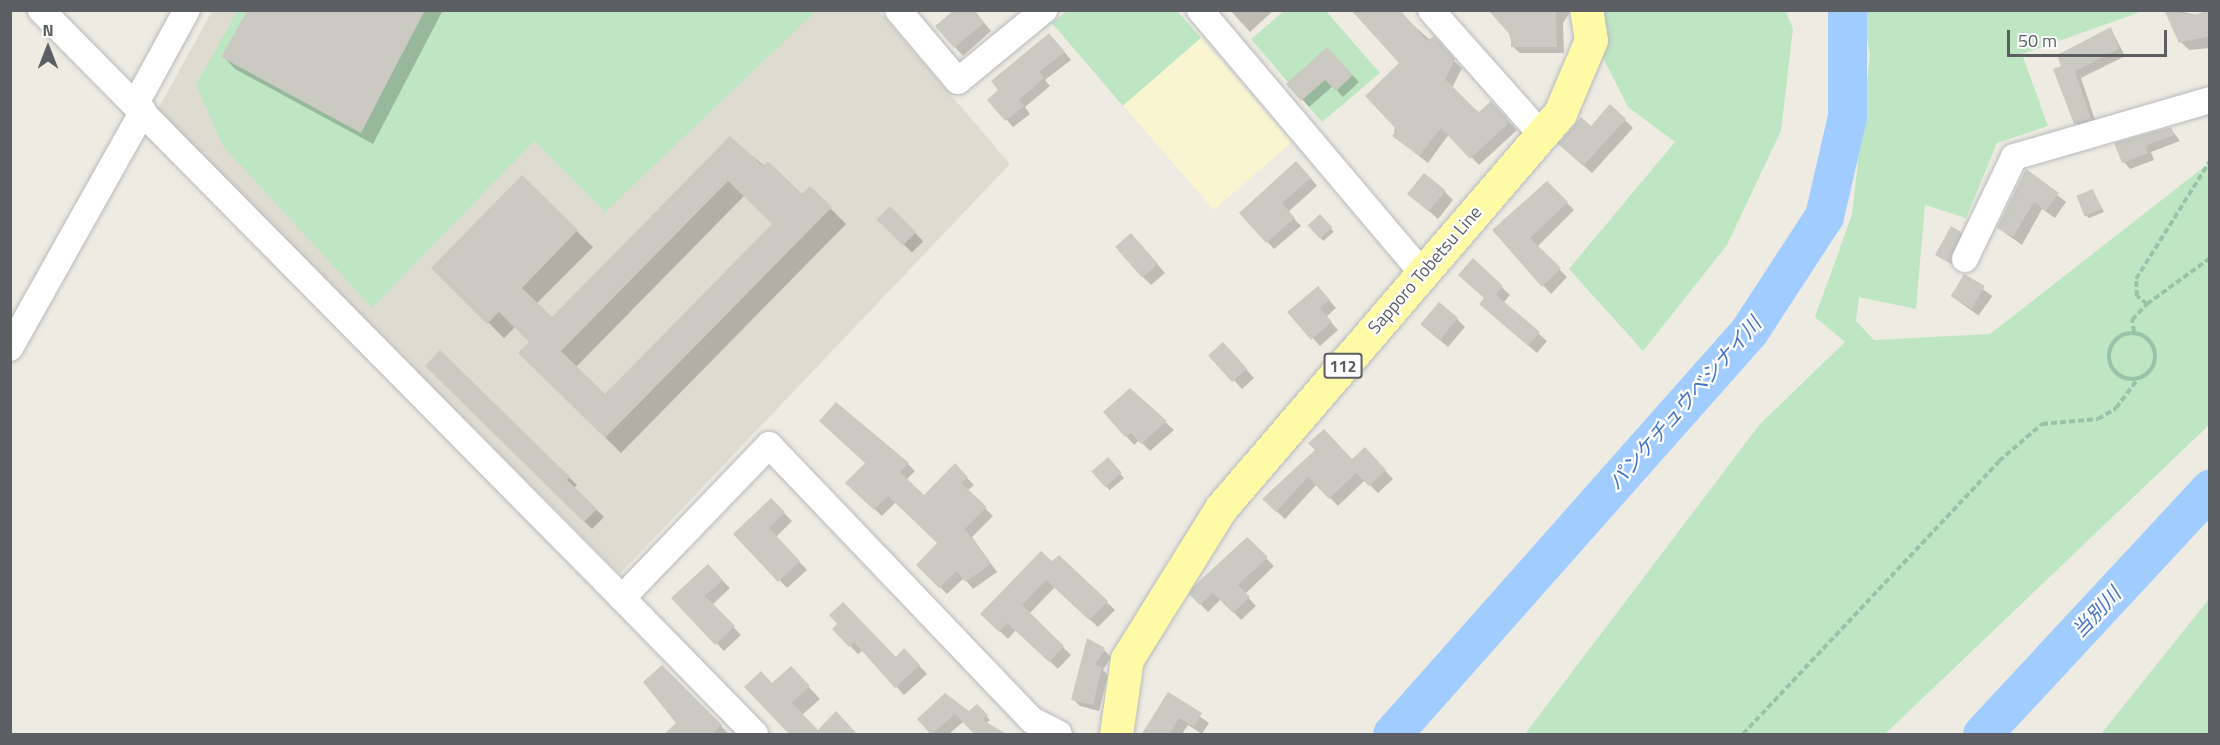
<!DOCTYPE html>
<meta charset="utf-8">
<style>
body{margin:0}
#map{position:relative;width:2220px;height:745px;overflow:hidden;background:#eeece2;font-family:"Titillium Web","Noto Sans JP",sans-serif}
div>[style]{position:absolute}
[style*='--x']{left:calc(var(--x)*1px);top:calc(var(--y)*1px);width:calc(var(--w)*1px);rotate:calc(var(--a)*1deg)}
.education>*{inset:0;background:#dedcd0}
.green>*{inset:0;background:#bee6c3}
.sand>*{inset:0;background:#faf5d1;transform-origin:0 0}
.shadow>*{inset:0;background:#0003;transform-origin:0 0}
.river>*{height:39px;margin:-19.5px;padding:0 19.5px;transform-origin:19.5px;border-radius:19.5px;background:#a1ccff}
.building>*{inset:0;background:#cac9c2;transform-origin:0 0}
.path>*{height:4px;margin-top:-2px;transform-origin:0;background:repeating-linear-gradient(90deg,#97c4a8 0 6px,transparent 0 9px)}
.path>.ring{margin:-2px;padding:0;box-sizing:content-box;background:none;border:4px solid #97c4a8;border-radius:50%}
.roads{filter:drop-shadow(0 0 2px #b8babf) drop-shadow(0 0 2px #b8babf)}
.minor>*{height:26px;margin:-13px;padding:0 13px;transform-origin:13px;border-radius:13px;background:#fff}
.major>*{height:33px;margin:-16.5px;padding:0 16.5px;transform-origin:16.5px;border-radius:16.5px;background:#fffaa6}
span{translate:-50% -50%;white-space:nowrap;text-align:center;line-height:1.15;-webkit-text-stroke:4.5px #fff;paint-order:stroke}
.shield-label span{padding:2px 4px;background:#fff;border:2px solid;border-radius:4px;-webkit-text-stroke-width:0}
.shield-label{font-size:16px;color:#5b5e63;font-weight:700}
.street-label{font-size:18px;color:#5b5e63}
.water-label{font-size:20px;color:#4374c3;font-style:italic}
.frame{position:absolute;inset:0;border:12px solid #5b5e63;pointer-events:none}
.north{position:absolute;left:18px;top:18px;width:60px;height:60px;-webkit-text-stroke:4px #fff;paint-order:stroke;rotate:0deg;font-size:16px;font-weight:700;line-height:24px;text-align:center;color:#5b5e63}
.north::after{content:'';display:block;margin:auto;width:21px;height:27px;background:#5b5e63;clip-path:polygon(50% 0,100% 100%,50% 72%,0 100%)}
.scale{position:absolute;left:2007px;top:30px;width:160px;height:27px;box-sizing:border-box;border:3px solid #5b5e63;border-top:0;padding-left:8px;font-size:18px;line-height:21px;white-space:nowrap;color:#5b5e63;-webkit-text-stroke:4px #fff;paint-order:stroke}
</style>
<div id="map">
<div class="education">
<i style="clip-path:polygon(212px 11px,879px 11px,1010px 164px,620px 574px,157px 111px)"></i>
</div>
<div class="green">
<i style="clip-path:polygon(1068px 10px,1177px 11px,1201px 38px,1123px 106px,1052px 23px)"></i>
<i style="clip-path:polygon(237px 11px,816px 11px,605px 212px,534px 141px,372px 308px,223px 146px,196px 85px)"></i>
<i style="clip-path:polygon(1284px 11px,1326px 11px,1380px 73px,1322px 122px,1251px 39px)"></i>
<i style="clip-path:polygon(1603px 11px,1786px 11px,1793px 29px,1781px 131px,1727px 245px,1643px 351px,1569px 269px,1675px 142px,1628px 107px,1600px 52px)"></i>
<i style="clip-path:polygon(1863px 11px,2143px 11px,2022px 54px,2048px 126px,1997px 143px,1966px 218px,1925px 205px,1916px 309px,1859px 297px,1856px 321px,1874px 340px,1990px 334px,2209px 163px,2209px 425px,1885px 734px,1525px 734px,1760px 424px,1845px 342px,1815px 317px,1852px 215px,1870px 55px)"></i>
<i style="clip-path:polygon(2209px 599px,2209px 734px,2101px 734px)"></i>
</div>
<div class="sand">
<i style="left:1201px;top:38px;width:138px;height:103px;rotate:49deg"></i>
</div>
<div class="shadow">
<i style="clip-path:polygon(249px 10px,443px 10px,373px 144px,235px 69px,223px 56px)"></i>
<i style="clip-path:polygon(974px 10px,991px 31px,963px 56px,955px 47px)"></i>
<i style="clip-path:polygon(1230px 10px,1274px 10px,1250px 32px)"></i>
<i style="clip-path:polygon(1351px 10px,1396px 10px,1462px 68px,1452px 88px,1479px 114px,1491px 103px,1517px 130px,1479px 165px,1449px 134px,1428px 163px,1394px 136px,1401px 63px)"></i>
<i style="clip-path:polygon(1504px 10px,1571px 10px,1563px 23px,1564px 53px,1520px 53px,1512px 46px)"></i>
<i style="clip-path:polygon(2174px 10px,2197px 15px,2210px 11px,2210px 48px,2189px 50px,2181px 42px,2167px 14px)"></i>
<i style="clip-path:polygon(2111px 29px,2125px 56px,2081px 78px,2097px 126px,2082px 130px,2075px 123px,2063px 67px)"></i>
<i style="clip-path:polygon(1056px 42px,1071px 60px,1045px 80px,1050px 86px,1025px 107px,1030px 114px,1013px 127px,989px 100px)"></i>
<i style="clip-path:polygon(1327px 49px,1359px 82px,1343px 97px,1333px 86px,1309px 107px,1288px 84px)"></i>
<i style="clip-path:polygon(1625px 120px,1633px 128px,1592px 173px,1568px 152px)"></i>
<i style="clip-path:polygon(2171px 129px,2180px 141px,2151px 152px,2154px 160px,2130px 169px,2124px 162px,2116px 144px)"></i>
<i style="clip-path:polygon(evenodd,730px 138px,802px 196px,810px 188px,846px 224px,621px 453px,520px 353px,531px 342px,515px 327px,504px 338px,433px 268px,522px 177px,593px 247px,536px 304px,552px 319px,730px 138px,745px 195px,774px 224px,605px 396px,576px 367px,745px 195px)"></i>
<i style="clip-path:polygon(1304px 170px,1317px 186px,1288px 212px,1301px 226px,1274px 249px,1241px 213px)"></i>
<i style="clip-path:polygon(2027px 171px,2066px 202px,2055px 218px,2042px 209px,2022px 245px,1998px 228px)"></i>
<i style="clip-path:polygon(1547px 183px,1574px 210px,1537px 247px,1567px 277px,1551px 294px,1494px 230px)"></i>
<i style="clip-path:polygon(2093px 191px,2104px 212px,2089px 218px,2085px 215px)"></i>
<i style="clip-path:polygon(1445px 192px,1453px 200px,1438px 219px,1409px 194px)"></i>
<i style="left:890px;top:208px;width:47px;height:16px;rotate:45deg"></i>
<i style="left:1320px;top:216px;width:21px;height:14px;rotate:49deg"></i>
<i style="clip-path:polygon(1960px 233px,1964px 237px,1955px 266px,1937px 255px)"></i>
<i style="clip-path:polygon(1139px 243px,1165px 273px,1151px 285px,1143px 277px)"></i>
<i style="clip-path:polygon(1474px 261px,1510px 295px,1503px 303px,1547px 341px,1537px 353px,1481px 304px,1485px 299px)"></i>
<i style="left:1965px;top:276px;width:34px;height:24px;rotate:36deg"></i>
<i style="clip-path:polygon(1325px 295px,1336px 308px,1326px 317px,1338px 330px,1320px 346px,1289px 313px)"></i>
<i style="clip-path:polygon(1457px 319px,1465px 327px,1448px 347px,1430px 332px)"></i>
<i style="clip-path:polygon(1231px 352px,1254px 378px,1242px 389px,1211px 355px)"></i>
<i style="clip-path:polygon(440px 353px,577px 485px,574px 488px,604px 517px,592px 529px,427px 366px)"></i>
<i style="clip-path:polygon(1130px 390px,1174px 430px,1150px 451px,1139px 440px,1134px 445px,1105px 412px)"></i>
<i style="clip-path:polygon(1365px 449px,1393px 479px,1378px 493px,1365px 480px,1338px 506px,1317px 484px,1285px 519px,1272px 507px,1318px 450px,1352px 461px)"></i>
<i style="left:1108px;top:459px;width:25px;height:19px;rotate:50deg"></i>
<i style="clip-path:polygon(908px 464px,915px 471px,906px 480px,924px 497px,955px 466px,974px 485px,967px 491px,993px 516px,972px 537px,997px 572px,973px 589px,964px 578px,947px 594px,918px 565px,939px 543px,896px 502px,882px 516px,854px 490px)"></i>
<i style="clip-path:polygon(771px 500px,792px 521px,776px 537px,807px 570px,787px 588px,735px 534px)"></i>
<i style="clip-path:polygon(1247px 539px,1274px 566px,1245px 594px,1256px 606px,1241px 620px,1221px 599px,1208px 612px,1191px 594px)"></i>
<i style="clip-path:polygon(1059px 557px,1115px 610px,1098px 627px,1055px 587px,1029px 614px,1071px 655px,1058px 669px,1016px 630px,1008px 639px,982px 614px)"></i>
<i style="clip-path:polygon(708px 566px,730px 588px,712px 605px,741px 635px,724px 651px,673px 598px)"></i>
<i style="clip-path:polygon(834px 629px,896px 659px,912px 658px,927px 674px,904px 695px,863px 650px,858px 654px)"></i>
<i style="clip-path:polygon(1104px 650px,1111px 657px,1103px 670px,1108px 675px,1099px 711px,1080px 706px,1073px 699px)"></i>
<i style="clip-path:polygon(662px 667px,729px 734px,671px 734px,678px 723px)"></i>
<i style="clip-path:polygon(791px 668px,820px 699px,802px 715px,818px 732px,857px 734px,792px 734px,773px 685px)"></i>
<i style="clip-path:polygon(1168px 694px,1209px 723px,1202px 734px,1188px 725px,1182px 734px,1152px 734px)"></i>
<i style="clip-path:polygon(945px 695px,966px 716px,977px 706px,990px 720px,976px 733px,964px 721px,949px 734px,933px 734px,919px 719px)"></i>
</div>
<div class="river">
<i style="--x:1392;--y:734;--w:538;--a:-48.46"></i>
<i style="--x:1749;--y:331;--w:137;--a:-56.9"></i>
<i style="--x:1824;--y:216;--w:103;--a:-77"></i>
<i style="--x:1847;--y:116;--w:106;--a:-90"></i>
<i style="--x:1982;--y:734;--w:335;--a:-47.1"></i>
</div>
<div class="building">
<i style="clip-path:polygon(248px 10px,425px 10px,361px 133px,221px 57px)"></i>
<i style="clip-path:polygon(954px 10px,974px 10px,984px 23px,954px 48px,935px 26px)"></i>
<i style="clip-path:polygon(1351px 10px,1400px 10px,1427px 41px,1434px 36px,1455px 59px,1445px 79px,1474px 108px,1479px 112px,1491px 101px,1510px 122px,1470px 159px,1441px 128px,1419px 156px,1392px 136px,1397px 130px,1365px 96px,1399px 63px)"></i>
<i style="clip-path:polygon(1488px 10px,1556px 10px,1557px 47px,1511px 47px,1511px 36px)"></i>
<i style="clip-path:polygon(2164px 10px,2194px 15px,2210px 10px,2210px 36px,2179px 43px)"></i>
<i style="clip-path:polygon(2111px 27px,2119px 49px,2075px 71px,2091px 119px,2074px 124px,2053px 69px,2061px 66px,2057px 55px)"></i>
<i style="clip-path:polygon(1049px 33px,1065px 52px,1039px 72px,1044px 78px,1019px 100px,1024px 106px,1005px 121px,987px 100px,998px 90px,991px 81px)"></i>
<i style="clip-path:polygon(1327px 47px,1353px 75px,1336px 91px,1325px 80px,1301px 101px,1286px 84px)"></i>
<i style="clip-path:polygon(1610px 104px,1626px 119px,1583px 166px,1558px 144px,1581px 117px,1591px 126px)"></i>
<i style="clip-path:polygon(2171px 127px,2174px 135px,2145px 146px,2148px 153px,2122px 163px,2114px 143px)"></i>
<i style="clip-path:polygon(evenodd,730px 136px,763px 166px,768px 161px,802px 194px,810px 186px,832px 207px,605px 438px,518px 353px,529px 342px,499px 312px,487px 324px,431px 268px,522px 175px,578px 230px,522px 288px,552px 317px,730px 136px,728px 181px,772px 224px,605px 394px,561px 351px,728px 181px)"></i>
<i style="clip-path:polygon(1296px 161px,1311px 178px,1282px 203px,1295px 218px,1266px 243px,1239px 213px)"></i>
<i style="clip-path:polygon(2026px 169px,2059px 193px,2046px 211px,2034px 202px,2013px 237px,1997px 228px)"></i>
<i style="left:1424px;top:173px;width:28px;height:27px;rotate:39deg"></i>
<i style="clip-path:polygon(1547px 181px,1568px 202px,1530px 238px,1561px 268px,1542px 287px,1492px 230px)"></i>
<i style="left:2093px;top:189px;width:22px;height:18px;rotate:68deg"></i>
<i style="left:890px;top:206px;width:37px;height:19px;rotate:45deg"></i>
<i style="left:1320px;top:214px;width:18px;height:17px;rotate:47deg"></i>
<i style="clip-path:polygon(1951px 226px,1961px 232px,1951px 264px,1935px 255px)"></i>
<i style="left:1131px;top:233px;width:41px;height:21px;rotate:49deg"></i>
<i style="clip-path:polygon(1473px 258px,1503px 286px,1496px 295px,1540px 332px,1528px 346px,1479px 304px,1484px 298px,1458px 275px)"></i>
<i style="left:1964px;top:274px;width:24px;height:26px;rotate:30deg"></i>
<i style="clip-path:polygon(1318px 286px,1330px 300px,1320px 308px,1332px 322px,1311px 340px,1287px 312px)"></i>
<i style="left:1439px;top:302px;width:25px;height:29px;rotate:40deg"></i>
<i style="left:1223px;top:342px;width:36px;height:20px;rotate:48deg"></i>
<i style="clip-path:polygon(440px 350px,570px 477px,567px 480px,597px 509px,584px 522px,425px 366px)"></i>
<i style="clip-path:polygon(1130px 388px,1167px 421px,1141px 444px,1131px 433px,1125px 437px,1103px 412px)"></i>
<i style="clip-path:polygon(836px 402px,909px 463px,900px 472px,924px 495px,955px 463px,968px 477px,961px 483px,987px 507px,965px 529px,991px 564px,965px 582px,957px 571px,939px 588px,916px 565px,937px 543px,888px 496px,874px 510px,845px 483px,865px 463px,819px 421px)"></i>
<i style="clip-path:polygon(1324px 429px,1352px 459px,1365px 447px,1386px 470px,1369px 486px,1356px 473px,1329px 499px,1308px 477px,1276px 512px,1262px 499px,1315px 450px,1308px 443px)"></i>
<i style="left:1108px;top:457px;width:21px;height:22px;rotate:49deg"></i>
<i style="clip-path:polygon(771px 498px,785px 512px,769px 528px,800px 561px,778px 582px,733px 534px)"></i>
<i style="clip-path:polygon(1247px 537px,1268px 557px,1238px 585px,1250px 597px,1233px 613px,1213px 593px,1200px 605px,1189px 594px,1194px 586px)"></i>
<i style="clip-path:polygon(1041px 551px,1052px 561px,1059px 555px,1108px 601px,1089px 620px,1046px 580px,1022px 605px,1064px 646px,1049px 662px,1007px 623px,999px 632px,980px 614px)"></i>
<i style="clip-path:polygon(708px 564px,723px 580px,705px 596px,735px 626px,715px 645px,671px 598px)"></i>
<i style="clip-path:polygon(843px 602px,896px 657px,904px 648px,920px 665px,895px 688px,854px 642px,849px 647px,832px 629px,837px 624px,829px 615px)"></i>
<i style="clip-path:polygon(1087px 638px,1105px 648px,1095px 665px,1102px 667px,1093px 705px,1071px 700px)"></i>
<i style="clip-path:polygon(662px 665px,722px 725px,711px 735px,663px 735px,676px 723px,643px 682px)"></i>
<i style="clip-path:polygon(791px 666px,810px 686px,792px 703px,818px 730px,836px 711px,858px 735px,790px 735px,744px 687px,761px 671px,772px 683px)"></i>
<i style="clip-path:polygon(1168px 692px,1202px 713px,1194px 727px,1179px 718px,1169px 735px,1141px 735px)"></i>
<i style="clip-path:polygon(945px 693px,969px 711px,977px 704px,988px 715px,983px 720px,1008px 735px,975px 735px,955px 714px,931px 735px,917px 719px)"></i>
</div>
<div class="path">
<i style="--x:2147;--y:304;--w:78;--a:-36.1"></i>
<i style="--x:2134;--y:332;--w:12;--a:-99"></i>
<i style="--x:2132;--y:320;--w:22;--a:-47"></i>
<i style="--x:2147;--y:304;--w:13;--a:-141"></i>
<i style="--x:2137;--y:296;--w:17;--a:-93"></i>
<i style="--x:2136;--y:279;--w:139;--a:-57.9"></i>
<i class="ring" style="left:2109px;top:333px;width:42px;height:42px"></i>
<i style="--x:1743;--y:734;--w:374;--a:-46.8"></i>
<i style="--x:1999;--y:461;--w:57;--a:-40.7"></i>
<i style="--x:2042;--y:424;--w:56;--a:-5.1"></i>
<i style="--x:2098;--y:419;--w:21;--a:-31"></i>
<i style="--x:2116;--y:408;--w:36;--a:-53"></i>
</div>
<div class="roads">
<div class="minor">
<i style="--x:41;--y:10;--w:827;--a:45.34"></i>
<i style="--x:622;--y:598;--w:212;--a:-46.1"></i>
<i style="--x:769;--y:445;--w:381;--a:46.3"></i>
<i style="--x:1032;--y:720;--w:30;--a:27"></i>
<i style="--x:898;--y:10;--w:93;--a:49.8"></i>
<i style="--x:958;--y:81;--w:112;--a:-39.5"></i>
<i style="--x:1200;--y:10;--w:344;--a:49.8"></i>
<i style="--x:1431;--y:10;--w:166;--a:48.4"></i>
<i style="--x:136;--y:103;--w:106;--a:-61.3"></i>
<i style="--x:1965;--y:259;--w:113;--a:-64.3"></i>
<i style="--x:2014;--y:157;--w:204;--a:-16.2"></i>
<i style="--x:10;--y:348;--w:272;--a:-60.7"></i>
<i style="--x:622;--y:598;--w:190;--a:45.6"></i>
</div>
<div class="major">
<i style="--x:1116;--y:734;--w:76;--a:-81.7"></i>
<i style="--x:1127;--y:659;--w:178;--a:-58.1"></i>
<i style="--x:1221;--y:508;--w:521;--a:-49.36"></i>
<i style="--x:1560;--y:113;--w:79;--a:-67"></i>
<i style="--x:1591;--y:40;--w:30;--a:-99"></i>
</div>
</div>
<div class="shield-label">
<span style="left:1343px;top:366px">112</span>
</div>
<div class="street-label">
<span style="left:1425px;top:270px;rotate:-49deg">Sapporo Tobetsu Line</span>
</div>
<div class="water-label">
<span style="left:1684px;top:403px;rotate:-49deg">パンケチュウベシナイ川</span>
<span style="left:2096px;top:612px;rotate:-47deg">当別川</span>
</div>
<div class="frame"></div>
<div class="north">N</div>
<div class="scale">50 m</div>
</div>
